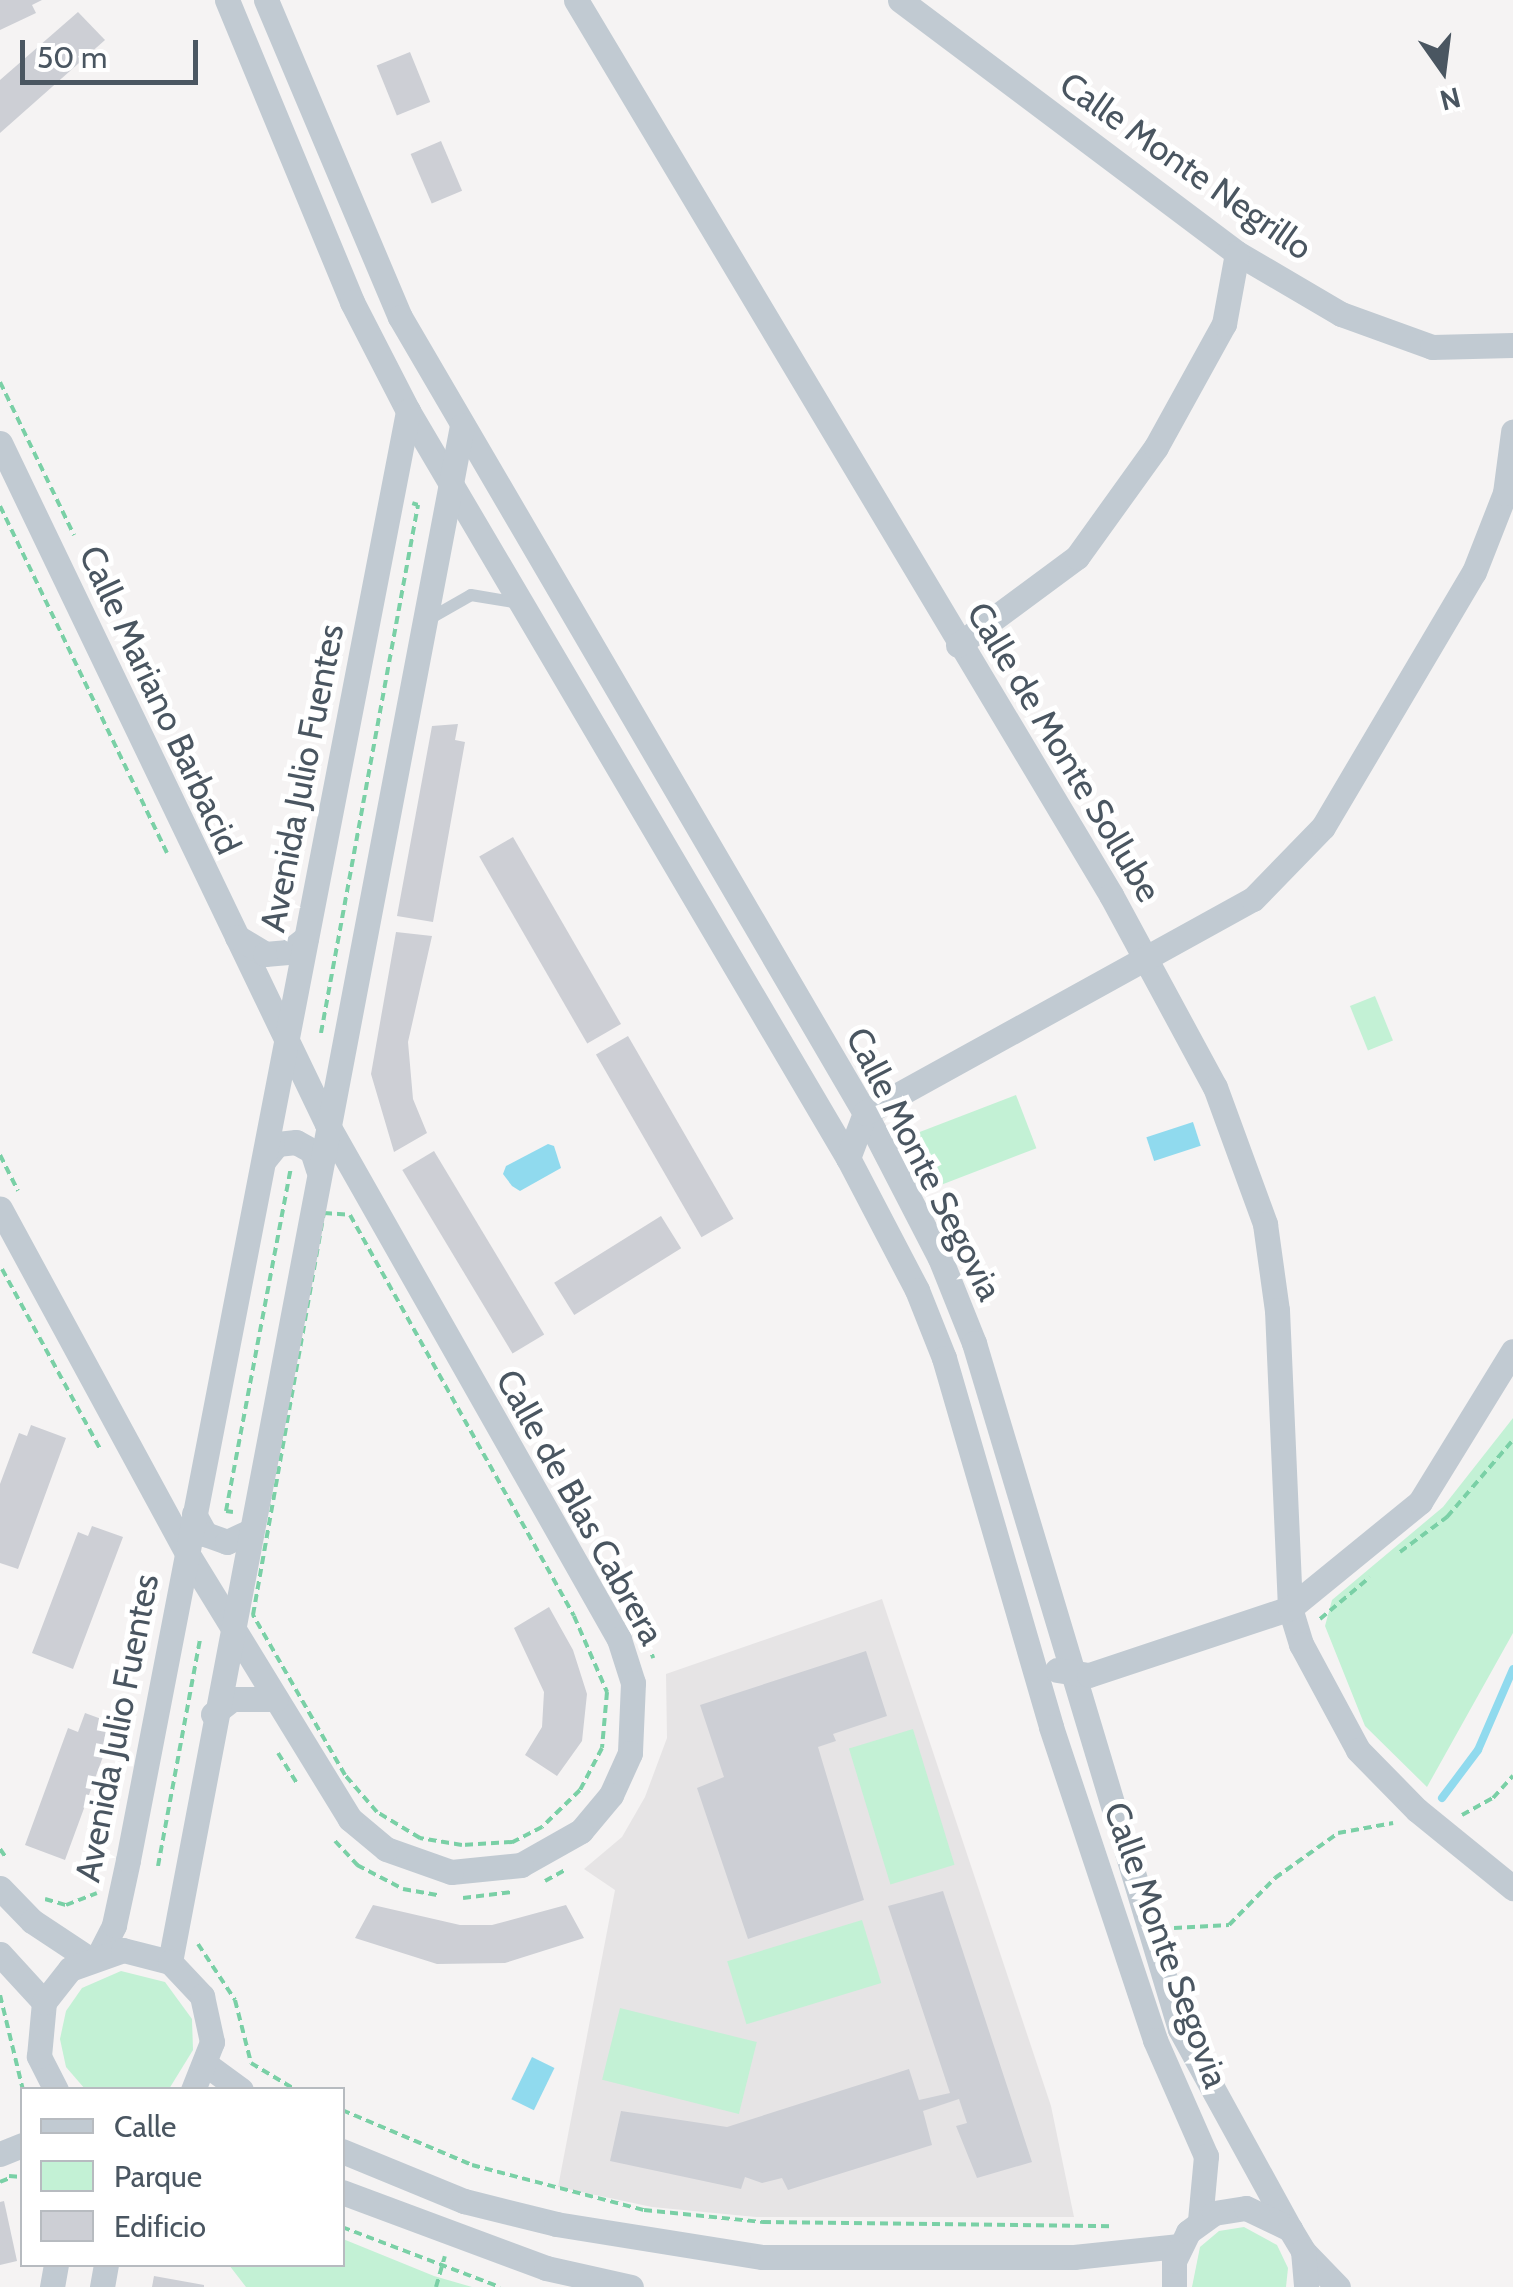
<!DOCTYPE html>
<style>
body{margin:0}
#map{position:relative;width:1513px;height:2287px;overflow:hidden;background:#f5f3f3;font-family:Cabin,sans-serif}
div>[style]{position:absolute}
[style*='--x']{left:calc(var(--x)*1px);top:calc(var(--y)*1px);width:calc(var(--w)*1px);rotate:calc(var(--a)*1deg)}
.education>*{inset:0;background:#e6e4e5}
.green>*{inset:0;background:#c3f1d5;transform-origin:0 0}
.water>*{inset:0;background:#90daee;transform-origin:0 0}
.stream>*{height:8px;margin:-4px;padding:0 4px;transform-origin:4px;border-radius:4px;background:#90daee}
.building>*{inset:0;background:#cdcfd5;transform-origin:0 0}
.path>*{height:4px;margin-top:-2px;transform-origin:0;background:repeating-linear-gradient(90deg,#7ad0a6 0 8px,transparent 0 13px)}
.service>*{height:12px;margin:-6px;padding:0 6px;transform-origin:6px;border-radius:6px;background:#c1cad2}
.minor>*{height:25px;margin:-12.5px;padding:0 12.5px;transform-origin:12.5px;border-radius:12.5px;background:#c1cad2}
span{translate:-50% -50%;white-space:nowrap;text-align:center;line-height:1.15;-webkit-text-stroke:10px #fff;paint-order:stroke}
.street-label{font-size:35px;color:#4a5661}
.legend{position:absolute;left:20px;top:2087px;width:325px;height:180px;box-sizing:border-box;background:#fff;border:2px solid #b7bbc0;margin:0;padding:12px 18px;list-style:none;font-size:30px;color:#4a5661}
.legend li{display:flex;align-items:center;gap:20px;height:50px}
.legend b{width:50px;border:2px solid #b7bbc0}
.north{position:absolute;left:1393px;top:20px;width:100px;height:100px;-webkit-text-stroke:8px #fff;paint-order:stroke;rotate:166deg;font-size:28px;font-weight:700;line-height:40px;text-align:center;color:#4a5661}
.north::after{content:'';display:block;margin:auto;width:35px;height:45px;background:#4a5661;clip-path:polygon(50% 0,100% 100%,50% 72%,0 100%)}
.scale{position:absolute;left:20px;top:40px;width:178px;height:45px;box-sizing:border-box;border:5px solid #4a5661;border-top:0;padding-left:12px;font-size:30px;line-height:35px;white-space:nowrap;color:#4a5661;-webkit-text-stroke:8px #fff;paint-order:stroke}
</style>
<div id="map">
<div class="education">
<i style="clip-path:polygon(882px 1599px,1051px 2106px,1074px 2217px,756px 2217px,652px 2207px,558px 2187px,615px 1890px,584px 1869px,622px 1837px,645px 1797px,667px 1738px,666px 1674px)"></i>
</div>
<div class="green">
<i style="left:1375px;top:996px;width:48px;height:27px;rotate:68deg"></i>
<i style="left:1016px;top:1095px;width:57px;height:108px;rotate:69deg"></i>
<i style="clip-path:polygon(1513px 1418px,1513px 1633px,1427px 1787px,1365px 1726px,1325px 1626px,1332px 1600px,1443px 1507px)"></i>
<i style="left:913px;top:1729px;width:142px;height:67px;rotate:73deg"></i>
<i style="left:862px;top:1920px;width:66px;height:141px;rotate:73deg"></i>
<i style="clip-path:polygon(121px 1971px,165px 1982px,192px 2019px,193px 2050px,169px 2089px,85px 2089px,66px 2067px,60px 2039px,66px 2011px,82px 1988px)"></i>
<i style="left:620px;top:2008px;width:141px;height:74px;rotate:14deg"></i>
<i style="clip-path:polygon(1244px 2227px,1277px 2245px,1288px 2268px,1286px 2287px,1192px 2287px,1200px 2247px,1219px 2231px)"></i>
<i style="clip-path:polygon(343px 2239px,434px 2276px,472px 2287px,246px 2287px,229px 2265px,342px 2264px)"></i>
</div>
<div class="water">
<i style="left:1193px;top:1122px;width:25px;height:49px;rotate:72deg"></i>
<i style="clip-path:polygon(548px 1144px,554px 1146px,561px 1168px,520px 1191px,512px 1186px,503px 1174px,506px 1166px)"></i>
<i style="left:532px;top:2057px;width:25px;height:47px;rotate:26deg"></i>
</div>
<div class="stream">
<i style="--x:1442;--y:1798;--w:60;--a:-53.1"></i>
<i style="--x:1478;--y:1750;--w:88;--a:-66.6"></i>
</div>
<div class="building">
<i style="clip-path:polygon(0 0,42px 0,32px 5px,36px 13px,0 30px)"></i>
<i style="clip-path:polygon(78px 12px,105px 40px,0 133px,0 80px)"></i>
<i style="left:410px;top:52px;width:54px;height:36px;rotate:68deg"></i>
<i style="left:441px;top:141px;width:54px;height:33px;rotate:67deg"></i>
<i style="clip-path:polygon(458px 724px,455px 740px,465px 742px,433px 922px,397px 916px,432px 726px)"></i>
<i style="left:513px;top:837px;width:216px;height:39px;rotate:60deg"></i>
<i style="clip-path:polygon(396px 932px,432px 936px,408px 1042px,413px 1099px,427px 1133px,394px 1152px,371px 1074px)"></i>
<i style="left:628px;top:1036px;width:211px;height:37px;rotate:60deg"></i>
<i style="left:434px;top:1151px;width:214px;height:37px;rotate:59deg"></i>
<i style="left:661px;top:1216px;width:38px;height:126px;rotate:58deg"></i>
<i style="clip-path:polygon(31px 1425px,66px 1438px,18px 1569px,0 1563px,0 1484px,19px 1433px,27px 1436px)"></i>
<i style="clip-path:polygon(92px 1526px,123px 1537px,73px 1669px,32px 1653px,78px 1532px,88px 1536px)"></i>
<i style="clip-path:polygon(549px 1607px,573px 1650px,587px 1694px,582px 1741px,557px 1776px,525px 1755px,542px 1727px,544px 1692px,514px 1628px)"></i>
<i style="clip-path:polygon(866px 1651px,887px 1716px,833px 1734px,836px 1741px,818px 1747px,864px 1900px,748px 1939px,697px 1788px,724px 1777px,700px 1705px)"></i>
<i style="clip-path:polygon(85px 1713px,115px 1724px,65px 1860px,25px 1845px,68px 1728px,78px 1732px)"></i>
<i style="clip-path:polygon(943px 1891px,1032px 2162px,977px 2178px,956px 2126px,967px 2123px,959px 2099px,923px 2111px,932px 2145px,788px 2190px,782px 2178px,762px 2183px,745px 2177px,741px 2189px,610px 2161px,621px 2111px,727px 2127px,909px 2069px,919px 2100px,950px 2093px,888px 1906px)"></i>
<i style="clip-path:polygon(373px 1905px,460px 1925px,492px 1925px,566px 1905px,584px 1938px,505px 1963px,437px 1964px,355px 1938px)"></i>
<i style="clip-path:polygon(4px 2201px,17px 2261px,0 2265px,0 2202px)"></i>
<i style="clip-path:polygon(154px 2276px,204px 2285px,204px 2287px,152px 2287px)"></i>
</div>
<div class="path">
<i style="--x:0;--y:382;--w:170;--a:64.2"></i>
<i style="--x:0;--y:506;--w:385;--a:64.3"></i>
<i style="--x:321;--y:1033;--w:537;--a:-79.59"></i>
<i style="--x:418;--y:505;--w:6;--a:-162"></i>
<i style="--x:0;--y:1155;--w:40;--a:63.4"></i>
<i style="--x:324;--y:1213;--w:26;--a:4"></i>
<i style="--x:350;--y:1215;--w:459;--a:60.8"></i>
<i style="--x:574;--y:1616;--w:83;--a:66.5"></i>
<i style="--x:607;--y:1692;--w:56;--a:95.1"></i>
<i style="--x:602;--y:1748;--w:47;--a:117.6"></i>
<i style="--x:580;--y:1790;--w:53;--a:135.8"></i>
<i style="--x:542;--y:1827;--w:34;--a:153"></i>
<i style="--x:512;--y:1842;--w:50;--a:176.6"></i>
<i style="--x:462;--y:1845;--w:43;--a:-170.5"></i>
<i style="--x:420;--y:1838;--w:50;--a:-148.8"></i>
<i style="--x:377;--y:1812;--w:49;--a:-130.9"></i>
<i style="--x:345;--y:1775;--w:185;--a:-119.9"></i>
<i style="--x:253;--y:1615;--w:408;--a:-80"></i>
<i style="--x:2;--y:1269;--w:205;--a:61.4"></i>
<i style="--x:233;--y:1512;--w:7;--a:-172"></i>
<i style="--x:226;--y:1511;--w:349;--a:-79.3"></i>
<i style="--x:1400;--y:1552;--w:59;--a:-36.7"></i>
<i style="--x:1447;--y:1517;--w:101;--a:-49.4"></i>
<i style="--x:622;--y:1590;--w:21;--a:61"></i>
<i style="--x:1320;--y:1619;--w:65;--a:-40"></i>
<i style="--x:643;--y:1630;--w:30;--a:70"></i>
<i style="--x:278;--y:1753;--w:36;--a:58"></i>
<i style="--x:1462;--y:1815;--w:35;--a:-29"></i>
<i style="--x:1493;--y:1798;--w:30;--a:-48"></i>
<i style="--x:335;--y:1841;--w:33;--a:47"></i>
<i style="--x:357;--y:1865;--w:52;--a:27.6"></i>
<i style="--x:403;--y:1889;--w:36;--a:10"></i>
<i style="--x:0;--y:1849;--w:12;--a:55"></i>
<i style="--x:158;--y:1866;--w:231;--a:-79.5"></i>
<i style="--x:545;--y:1881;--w:25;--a:-29"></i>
<i style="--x:463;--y:1898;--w:49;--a:-7"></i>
<i style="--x:45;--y:1899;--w:22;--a:16"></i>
<i style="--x:66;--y:1905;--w:33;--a:-21"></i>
<i style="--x:1174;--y:1928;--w:55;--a:-3.1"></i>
<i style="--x:1229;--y:1925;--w:66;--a:-45.6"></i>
<i style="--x:1275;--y:1878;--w:77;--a:-35.5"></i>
<i style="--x:1338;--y:1833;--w:56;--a:-10.3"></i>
<i style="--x:198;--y:1944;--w:67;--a:56.5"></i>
<i style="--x:235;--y:2000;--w:65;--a:75.7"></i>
<i style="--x:251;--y:2063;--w:52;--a:31"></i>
<i style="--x:0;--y:1995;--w:98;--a:76.4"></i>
<i style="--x:342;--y:2110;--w:141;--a:22.9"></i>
<i style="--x:472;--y:2165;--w:178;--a:14.7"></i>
<i style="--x:644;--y:2210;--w:120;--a:5.8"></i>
<i style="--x:763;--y:2222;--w:351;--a:0.7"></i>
<i style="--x:9;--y:2176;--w:13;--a:4"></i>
<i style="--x:0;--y:2182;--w:11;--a:-22"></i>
<i style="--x:342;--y:2227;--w:169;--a:20.8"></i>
<i style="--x:436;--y:2287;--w:32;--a:-74"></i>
</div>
<div class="service">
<i style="--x:429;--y:619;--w:48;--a:-29.7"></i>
<i style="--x:471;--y:595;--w:49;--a:9.5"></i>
</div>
<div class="minor">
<i style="--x:227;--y:0;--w:327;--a:67.5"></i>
<i style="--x:352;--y:302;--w:123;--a:62.8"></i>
<i style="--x:408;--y:411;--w:867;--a:59.5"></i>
<i style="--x:848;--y:1158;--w:149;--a:62.4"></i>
<i style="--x:917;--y:1290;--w:73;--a:68.3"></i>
<i style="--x:944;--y:1358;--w:384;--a:73.8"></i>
<i style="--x:1051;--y:1727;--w:330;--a:71.6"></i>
<i style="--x:1155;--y:2040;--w:127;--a:66.3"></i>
<i style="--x:1206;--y:2156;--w:65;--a:95.3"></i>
<i style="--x:266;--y:0;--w:344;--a:67.1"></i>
<i style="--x:400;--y:317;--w:922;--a:59.71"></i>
<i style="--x:865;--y:1113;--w:163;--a:62.7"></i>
<i style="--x:940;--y:1258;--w:92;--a:68.2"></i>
<i style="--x:974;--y:1343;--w:716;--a:73.29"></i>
<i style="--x:1180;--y:2029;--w:228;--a:61.2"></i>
<i style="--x:576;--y:0;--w:1043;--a:59.13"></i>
<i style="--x:1111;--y:895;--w:218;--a:61.6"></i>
<i style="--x:1215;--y:1087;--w:146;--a:69.9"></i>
<i style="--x:1265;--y:1224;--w:87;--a:82.1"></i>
<i style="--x:1277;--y:1310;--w:298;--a:87.5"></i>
<i style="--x:1290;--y:1608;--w:38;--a:73"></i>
<i style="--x:1301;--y:1644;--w:120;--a:61.7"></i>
<i style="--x:1358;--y:1750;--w:84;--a:45.5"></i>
<i style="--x:1417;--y:1810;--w:124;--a:39.1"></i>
<i style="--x:900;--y:0;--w:421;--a:36.9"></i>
<i style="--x:1237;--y:253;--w:121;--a:30.4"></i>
<i style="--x:1341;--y:314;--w:97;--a:19.9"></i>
<i style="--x:1432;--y:347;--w:81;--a:-1.4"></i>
<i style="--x:0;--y:443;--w:755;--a:64.35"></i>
<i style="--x:327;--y:1124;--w:592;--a:60.45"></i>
<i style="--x:619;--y:1639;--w:46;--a:72.3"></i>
<i style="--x:633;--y:1683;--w:70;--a:92.5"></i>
<i style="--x:630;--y:1753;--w:46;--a:114.3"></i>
<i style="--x:611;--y:1795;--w:47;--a:129.8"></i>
<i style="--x:581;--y:1831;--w:69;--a:150.5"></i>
<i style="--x:521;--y:1865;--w:70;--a:174.3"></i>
<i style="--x:451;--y:1872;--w:69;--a:-160.5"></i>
<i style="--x:386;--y:1849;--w:47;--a:-140.2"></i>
<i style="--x:350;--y:1819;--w:312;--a:-121.5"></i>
<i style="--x:187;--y:1553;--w:392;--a:-118.5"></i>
<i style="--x:958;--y:645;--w:148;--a:-36.5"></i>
<i style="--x:1077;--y:557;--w:135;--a:-54.3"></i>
<i style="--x:1156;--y:447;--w:141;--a:-61.1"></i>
<i style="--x:1224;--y:324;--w:72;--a:-79.6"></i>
<i style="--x:237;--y:937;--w:33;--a:31"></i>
<i style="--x:265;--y:954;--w:23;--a:-5"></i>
<i style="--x:288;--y:952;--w:23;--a:-38"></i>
<i style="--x:848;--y:1158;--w:48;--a:-69.3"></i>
<i style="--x:865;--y:1113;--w:443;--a:-28.9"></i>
<i style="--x:1253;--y:899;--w:100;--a:-45.8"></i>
<i style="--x:1323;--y:827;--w:296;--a:-59.4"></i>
<i style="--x:1474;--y:572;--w:85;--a:-68.6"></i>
<i style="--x:1505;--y:493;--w:62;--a:-82.5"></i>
<i style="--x:265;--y:1159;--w:19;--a:-51"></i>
<i style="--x:277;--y:1144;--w:19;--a:-6"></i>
<i style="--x:296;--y:1142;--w:18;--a:29"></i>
<i style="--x:312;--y:1151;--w:19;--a:72"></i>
<i style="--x:194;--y:1514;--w:23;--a:61"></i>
<i style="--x:205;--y:1534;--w:23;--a:20"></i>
<i style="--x:227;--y:1542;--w:23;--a:-25"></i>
<i style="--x:1057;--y:1670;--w:32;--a:9"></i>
<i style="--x:1089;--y:1675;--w:212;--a:-18.4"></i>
<i style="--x:1290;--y:1608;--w:168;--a:-39.2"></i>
<i style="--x:1420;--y:1502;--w:177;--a:-58.4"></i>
<i style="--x:213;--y:1714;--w:24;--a:-38"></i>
<i style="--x:232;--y:1699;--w:44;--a:0"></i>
<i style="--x:0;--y:1888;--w:46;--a:45.9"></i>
<i style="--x:32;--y:1921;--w:67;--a:33.5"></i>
<i style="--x:100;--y:1953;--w:31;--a:-63"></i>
<i style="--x:114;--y:1925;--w:66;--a:-77.8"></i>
<i style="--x:128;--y:1860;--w:1476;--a:-79.06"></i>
<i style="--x:0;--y:1954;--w:65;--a:47.5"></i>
<i style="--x:170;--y:1962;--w:1564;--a:-79.24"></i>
<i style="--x:207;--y:2065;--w:42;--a:36.3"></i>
<i style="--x:56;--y:2090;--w:38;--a:-117"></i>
<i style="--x:39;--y:2056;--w:54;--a:-84.7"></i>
<i style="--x:44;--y:2002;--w:42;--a:-51.8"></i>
<i style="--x:70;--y:1969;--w:56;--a:-19.7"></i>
<i style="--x:123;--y:1950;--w:49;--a:14.3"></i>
<i style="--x:170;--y:1962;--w:47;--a:46.7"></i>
<i style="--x:202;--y:1996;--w:47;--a:77.7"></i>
<i style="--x:212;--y:2042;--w:52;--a:111.6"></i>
<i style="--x:342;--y:2151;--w:132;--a:22.3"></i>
<i style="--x:464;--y:2201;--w:95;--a:14"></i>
<i style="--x:556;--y:2224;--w:209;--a:9.1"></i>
<i style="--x:762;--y:2257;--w:312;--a:0"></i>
<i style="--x:1074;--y:2257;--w:106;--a:-6"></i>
<i style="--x:0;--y:2154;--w:24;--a:-22"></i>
<i style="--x:342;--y:2192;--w:218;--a:20.4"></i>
<i style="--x:546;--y:2268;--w:87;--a:12.6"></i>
<i style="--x:1303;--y:2251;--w:50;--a:45.8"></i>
<i style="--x:52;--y:2287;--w:23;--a:-80"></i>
<i style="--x:102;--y:2287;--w:23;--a:-80"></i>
<i style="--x:1174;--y:2287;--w:26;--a:-90"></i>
<i style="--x:1174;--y:2261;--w:32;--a:-64"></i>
<i style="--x:1188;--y:2232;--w:32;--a:-36"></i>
<i style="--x:1214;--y:2213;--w:32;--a:-9"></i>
<i style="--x:1246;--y:2208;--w:49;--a:25.5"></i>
<i style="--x:1290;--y:2229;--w:26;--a:59"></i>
<i style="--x:1303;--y:2251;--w:36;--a:85"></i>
</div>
<div class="street-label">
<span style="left:1186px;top:166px;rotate:35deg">Calle Monte Negrillo</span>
<span style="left:160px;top:700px;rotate:65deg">Calle Mariano Barbacid</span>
<span style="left:1064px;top:752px;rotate:59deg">Calle de Monte Sollube</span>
<span style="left:302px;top:778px;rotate:-79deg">Avenida Julio Fuentes</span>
<span style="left:924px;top:1164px;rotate:63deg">Calle Monte Segovia</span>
<span style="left:580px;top:1507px;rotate:61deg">Calle de Blas Cabrera</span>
<span style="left:117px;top:1728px;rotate:-79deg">Avenida Julio Fuentes</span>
<span style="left:1166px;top:1945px;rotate:70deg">Calle Monte Segovia</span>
</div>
<ul class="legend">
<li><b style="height:12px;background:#c1cad2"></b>Calle</li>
<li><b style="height:28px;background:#c3f1d5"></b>Parque</li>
<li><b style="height:28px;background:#cdcfd5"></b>Edificio</li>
</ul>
<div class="north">N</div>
<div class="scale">50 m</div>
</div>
